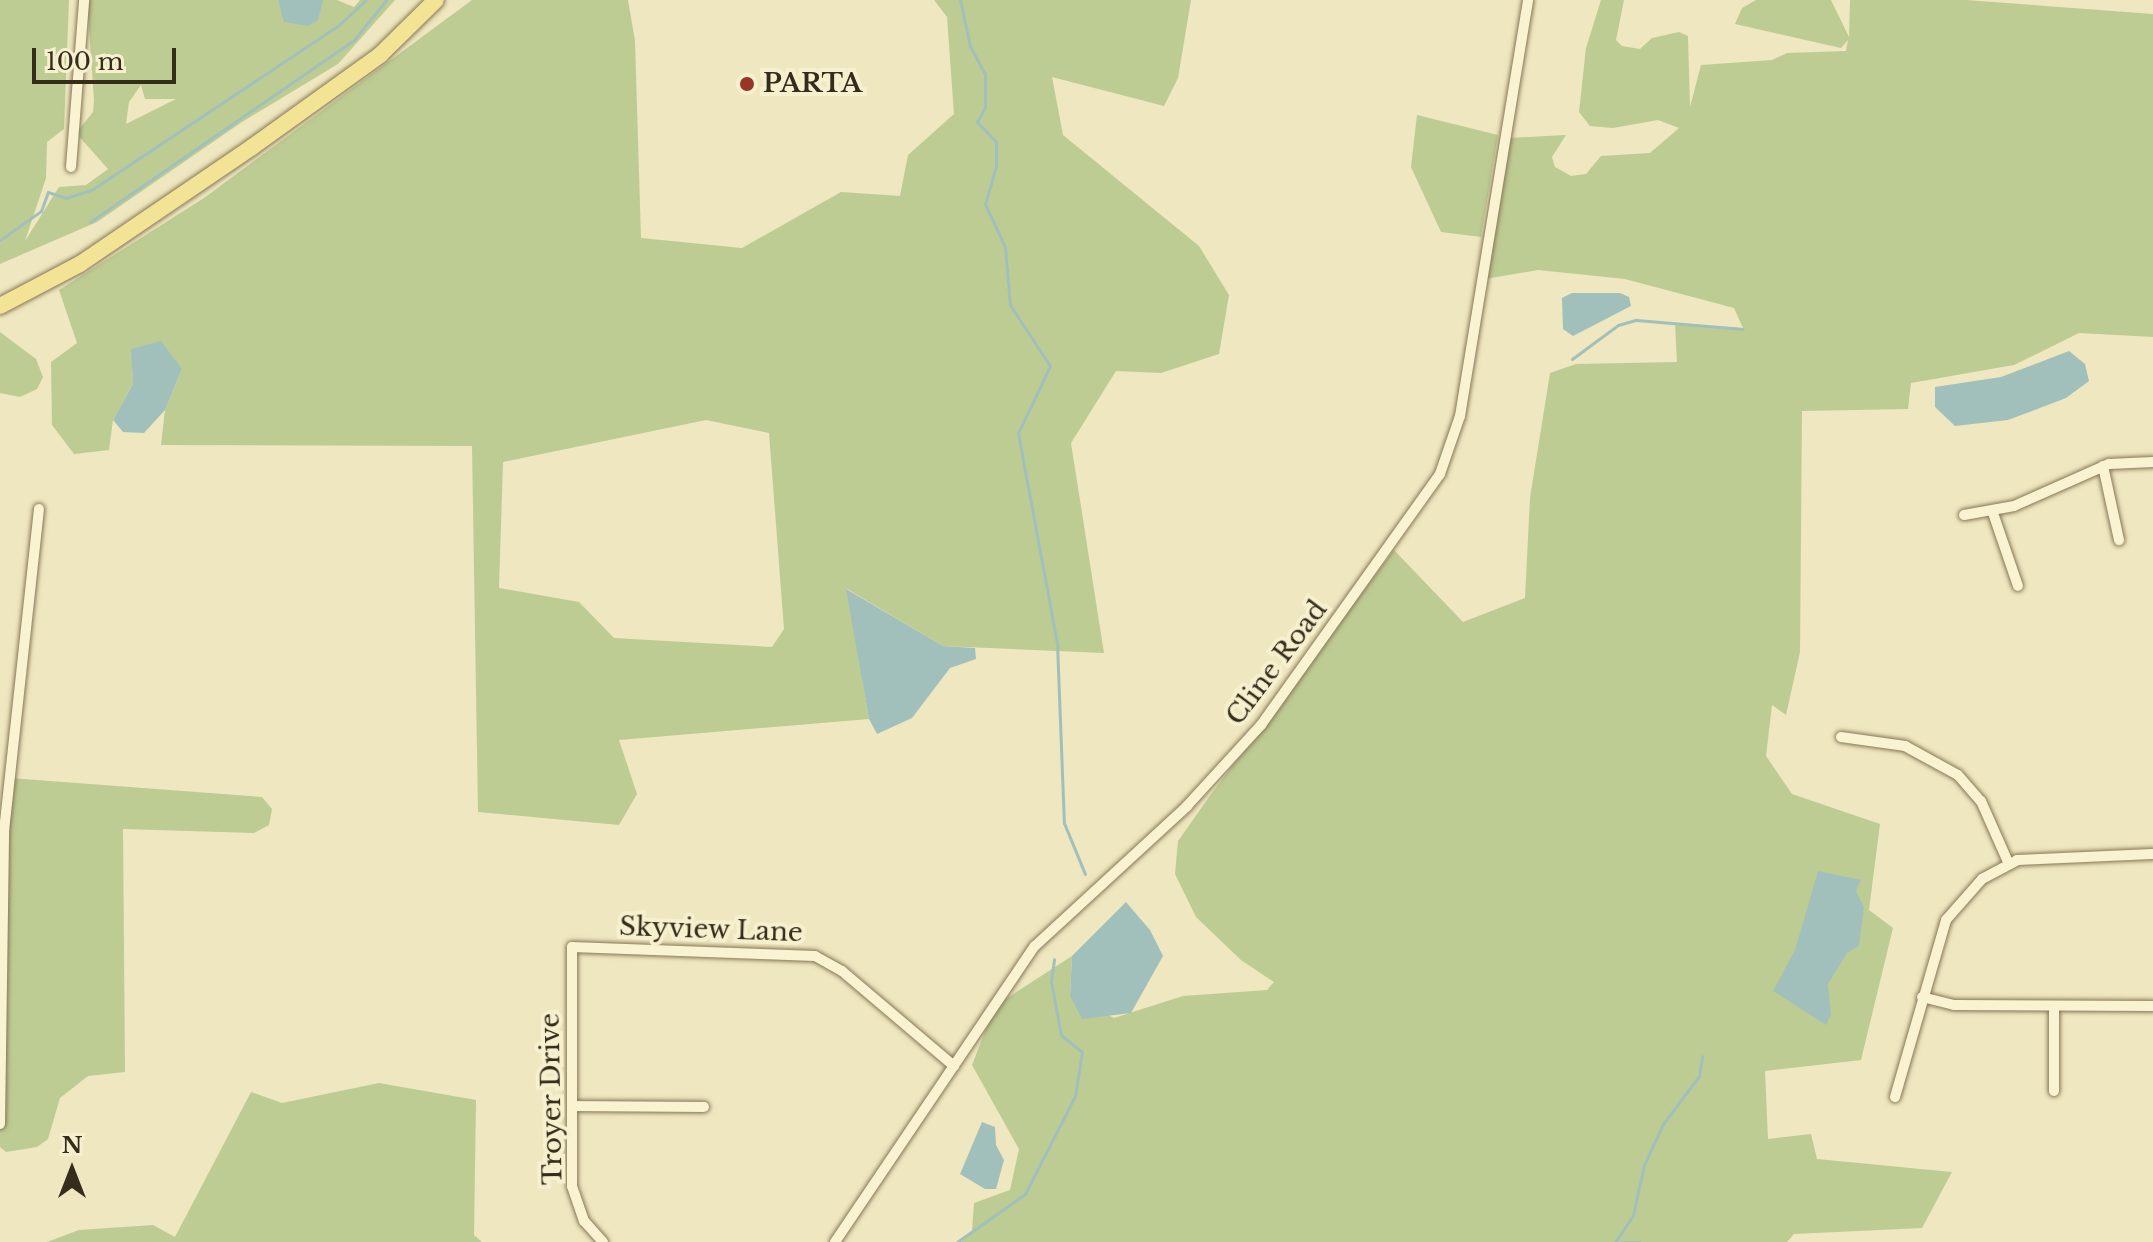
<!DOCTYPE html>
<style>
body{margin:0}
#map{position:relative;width:2153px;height:1242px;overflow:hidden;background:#eee7bf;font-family:"Libre Baskerville",serif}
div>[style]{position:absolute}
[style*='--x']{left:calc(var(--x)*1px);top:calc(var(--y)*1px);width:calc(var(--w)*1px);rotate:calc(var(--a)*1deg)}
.green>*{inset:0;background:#bdcc93}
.water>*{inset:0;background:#a2c0bb}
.stream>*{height:3px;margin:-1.5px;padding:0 1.5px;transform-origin:1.5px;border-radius:1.5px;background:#a2c0bb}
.roads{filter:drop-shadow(0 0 2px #877757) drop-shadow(0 0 2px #877757)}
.street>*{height:10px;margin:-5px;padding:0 5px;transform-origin:5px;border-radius:5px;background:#f9f3d2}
.primary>*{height:16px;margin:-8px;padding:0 8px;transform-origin:8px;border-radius:8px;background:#f3e395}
.dots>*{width:22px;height:22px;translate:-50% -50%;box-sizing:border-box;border:4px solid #f6f0ce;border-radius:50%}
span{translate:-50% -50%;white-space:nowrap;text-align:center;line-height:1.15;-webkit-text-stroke:8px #f6f0ce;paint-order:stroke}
.poi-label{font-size:26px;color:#362c1c;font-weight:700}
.left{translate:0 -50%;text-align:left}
.street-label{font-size:26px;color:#362c1c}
.north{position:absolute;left:32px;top:1130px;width:80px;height:80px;-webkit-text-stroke:6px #f6f0ce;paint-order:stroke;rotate:0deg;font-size:22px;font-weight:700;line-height:32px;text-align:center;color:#362c1c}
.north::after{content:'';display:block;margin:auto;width:28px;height:36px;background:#362c1c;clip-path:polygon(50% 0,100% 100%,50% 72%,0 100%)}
.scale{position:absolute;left:32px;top:48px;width:144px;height:36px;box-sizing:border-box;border:4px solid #362c1c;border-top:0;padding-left:10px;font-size:24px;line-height:28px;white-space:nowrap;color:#362c1c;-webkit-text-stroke:6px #f6f0ce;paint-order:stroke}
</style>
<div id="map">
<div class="green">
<i style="clip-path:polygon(evenodd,0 0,69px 0,64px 129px,47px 142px,46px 178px,25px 241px,59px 187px,86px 185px,108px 169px,76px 133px,93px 112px,94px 100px,87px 0,337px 0,354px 7px,360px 0,395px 0,338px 64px,242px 122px,97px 222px,0 264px,0 0,141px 85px,145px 99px,176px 99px,126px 124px,129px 102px,141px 85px)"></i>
<i style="clip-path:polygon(evenodd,472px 0,628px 0,635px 41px,641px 238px,742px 248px,841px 192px,900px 196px,908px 155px,954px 114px,947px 17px,934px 0,1191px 0,1178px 78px,1164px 106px,1052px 77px,1063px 135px,1199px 246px,1229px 295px,1219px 354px,1161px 373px,1116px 371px,1071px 443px,1104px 653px,943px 646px,847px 589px,869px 719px,619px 740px,637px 794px,619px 825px,478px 812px,472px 446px,161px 445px,165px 410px,182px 369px,132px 349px,133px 384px,113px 420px,109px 450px,74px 454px,52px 425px,51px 362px,77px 343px,59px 290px,204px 198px,472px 0,706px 420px,769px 433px,784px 629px,772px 647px,614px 638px,579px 602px,499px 588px,503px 462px,706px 420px)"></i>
<i style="clip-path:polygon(1601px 0,1624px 0,1616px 40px,1622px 46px,1640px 49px,1652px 38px,1679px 32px,1688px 36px,1690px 107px,1701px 65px,1772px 60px,1787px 53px,1846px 51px,1848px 40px,1841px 48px,1735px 24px,1742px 8px,1756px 0,1831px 0,1849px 37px,1850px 0,1966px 0,2153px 14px,2153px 337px,2079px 333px,2014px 365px,1911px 383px,1908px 409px,1802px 411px,1800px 652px,1786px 715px,1772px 705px,1766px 756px,1792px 794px,1880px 824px,1869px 910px,1893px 928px,1861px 1060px,1765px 1071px,1768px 1139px,1811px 1134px,1817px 1159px,1952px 1172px,1922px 1228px,1794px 1234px,1787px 1242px,961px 1242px,972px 1231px,974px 1203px,1010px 1190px,1019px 1149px,972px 1065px,995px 1006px,1072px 956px,1070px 996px,1114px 1018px,1183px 996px,1267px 990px,1274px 982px,1241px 960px,1196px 917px,1175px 874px,1178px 841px,1209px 797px,1394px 550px,1463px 622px,1525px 598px,1530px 498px,1550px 373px,1576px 364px,1677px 362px,1675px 323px,1743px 328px,1734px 308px,1625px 279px,1538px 270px,1485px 279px,1508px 138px,1566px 135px,1552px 157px,1555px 167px,1571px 176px,1586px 174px,1601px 156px,1650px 153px,1679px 128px,1658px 120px,1613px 128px,1590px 126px,1579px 112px,1586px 48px)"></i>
<i style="clip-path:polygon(1417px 115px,1498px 135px,1481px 237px,1441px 232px,1411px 167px)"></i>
<i style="clip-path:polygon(0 332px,36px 359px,43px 377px,37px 389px,20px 397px,0 393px)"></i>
<i style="clip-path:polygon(10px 778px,262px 797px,272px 809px,269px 825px,254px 833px,123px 829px,125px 1072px,88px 1076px,60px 1098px,48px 1139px,37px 1147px,6px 1152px,0 1147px,0 1124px)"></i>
<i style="clip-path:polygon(379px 1083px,476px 1100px,474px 1235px,482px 1242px,47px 1242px,79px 1230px,153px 1225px,175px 1237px,251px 1092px,282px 1103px)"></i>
</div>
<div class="water">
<i style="clip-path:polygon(278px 0,323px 0,318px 20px,308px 26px,284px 22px)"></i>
<i style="clip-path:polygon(1572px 293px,1620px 293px,1629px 297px,1631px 306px,1573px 336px,1563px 329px,1562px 298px)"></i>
<i style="clip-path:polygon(161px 341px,182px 369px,165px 410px,144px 433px,123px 432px,113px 420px,133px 384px,131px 349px)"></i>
<i style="clip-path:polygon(2069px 351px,2085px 364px,2089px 381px,2066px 398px,2008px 420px,1955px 426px,1935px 407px,1935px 387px,2001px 377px)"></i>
<i style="clip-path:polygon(846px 589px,943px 646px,975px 648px,976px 659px,950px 668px,912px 718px,877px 734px,869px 719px)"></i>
<i style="clip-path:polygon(1818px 871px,1861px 880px,1856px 891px,1864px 907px,1859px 946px,1847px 953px,1828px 984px,1831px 1015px,1826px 1025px,1773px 991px,1795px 950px)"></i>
<i style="clip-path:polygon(1126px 902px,1150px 930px,1163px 956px,1131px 1013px,1082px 1019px,1070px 996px,1072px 956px)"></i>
<i style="clip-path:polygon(982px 1122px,995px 1127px,996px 1145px,1004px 1160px,996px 1189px,985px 1189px,960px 1174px)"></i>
</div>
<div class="stream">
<i style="--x:960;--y:0;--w:47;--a:77.7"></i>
<i style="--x:970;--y:46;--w:32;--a:62"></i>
<i style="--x:985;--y:74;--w:33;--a:90"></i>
<i style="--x:985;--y:107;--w:17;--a:118"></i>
<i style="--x:977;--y:122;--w:28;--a:46"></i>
<i style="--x:996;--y:142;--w:24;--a:90"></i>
<i style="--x:996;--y:166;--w:40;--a:106"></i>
<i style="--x:985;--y:204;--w:47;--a:65.1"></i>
<i style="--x:1005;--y:247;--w:58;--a:85.1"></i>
<i style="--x:1010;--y:305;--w:73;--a:56.7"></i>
<i style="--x:1050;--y:366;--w:74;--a:115.5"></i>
<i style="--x:1018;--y:433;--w:214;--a:79.5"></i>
<i style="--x:1057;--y:643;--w:180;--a:87.8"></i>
<i style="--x:1064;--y:823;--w:55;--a:67.6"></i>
<i style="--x:90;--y:222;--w:321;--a:-34.6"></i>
<i style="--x:354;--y:40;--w:51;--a:-51.3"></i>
<i style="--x:0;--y:240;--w:50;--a:-35.3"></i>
<i style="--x:41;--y:211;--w:20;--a:-70"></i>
<i style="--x:48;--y:192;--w:19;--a:18"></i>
<i style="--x:66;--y:198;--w:28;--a:-18"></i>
<i style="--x:93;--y:189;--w:297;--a:-33.7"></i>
<i style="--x:340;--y:24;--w:35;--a:-43"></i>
<i style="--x:1572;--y:359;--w:57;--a:-36.5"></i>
<i style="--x:1618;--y:325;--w:19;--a:-16"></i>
<i style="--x:1636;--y:320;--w:107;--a:4.8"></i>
<i style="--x:957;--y:1242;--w:83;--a:-35.2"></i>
<i style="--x:1025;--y:1194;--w:110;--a:-63"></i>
<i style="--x:1075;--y:1096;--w:45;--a:-81"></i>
<i style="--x:1082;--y:1052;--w:27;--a:-141"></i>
<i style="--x:1061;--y:1035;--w:55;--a:-100.5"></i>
<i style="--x:1051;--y:981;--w:22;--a:-82"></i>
<i style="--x:1615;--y:1242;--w:32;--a:-56"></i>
<i style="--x:1633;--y:1215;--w:51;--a:-77.6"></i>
<i style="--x:1644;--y:1165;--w:45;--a:-65.1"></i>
<i style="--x:1663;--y:1124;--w:60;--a:-53.1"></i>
<i style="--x:1699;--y:1076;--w:20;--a:-81"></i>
<i style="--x:1622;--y:1242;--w:17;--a:0"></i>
</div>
<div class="roads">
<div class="street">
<i style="--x:71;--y:167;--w:168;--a:-85.5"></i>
<i style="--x:2103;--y:466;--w:76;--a:77.8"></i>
<i style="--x:1993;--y:513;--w:77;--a:71.1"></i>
<i style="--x:1964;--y:515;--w:51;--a:-10.2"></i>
<i style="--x:2014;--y:506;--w:104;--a:-23.9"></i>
<i style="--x:2109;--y:464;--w:44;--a:-2.6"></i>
<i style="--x:1841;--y:737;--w:65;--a:8"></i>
<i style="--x:1905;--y:746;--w:60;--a:28.7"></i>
<i style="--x:1958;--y:775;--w:35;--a:49"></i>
<i style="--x:1981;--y:801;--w:67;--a:66.1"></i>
<i style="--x:1922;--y:997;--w:33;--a:14"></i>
<i style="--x:1954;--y:1005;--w:199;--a:0.3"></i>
<i style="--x:2054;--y:1091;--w:85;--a:-90"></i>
<i style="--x:1895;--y:1097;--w:184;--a:-73.9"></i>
<i style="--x:1946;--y:920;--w:55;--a:-48.7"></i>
<i style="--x:1982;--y:879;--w:40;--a:-28"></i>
<i style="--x:2017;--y:860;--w:136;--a:-2.5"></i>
<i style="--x:572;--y:1106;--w:132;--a:0.4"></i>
<i style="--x:0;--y:1124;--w:293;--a:-89.2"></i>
<i style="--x:4;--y:831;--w:324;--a:-83.8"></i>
<i style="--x:603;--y:1242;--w:28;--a:-132"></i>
<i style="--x:584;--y:1221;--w:37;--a:-109"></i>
<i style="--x:572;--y:1186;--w:239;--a:-90"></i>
<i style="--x:572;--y:947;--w:243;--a:2.1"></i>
<i style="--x:815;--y:956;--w:31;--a:29"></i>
<i style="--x:842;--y:971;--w:147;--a:40.3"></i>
<i style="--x:835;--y:1242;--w:357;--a:-56"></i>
<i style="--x:1035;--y:946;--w:207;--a:-42.6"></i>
<i style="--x:1187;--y:806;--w:110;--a:-47.6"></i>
<i style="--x:1261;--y:725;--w:308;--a:-54.5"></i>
<i style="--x:1440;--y:474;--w:61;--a:-71"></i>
<i style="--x:1460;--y:416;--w:422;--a:-80.7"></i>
</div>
<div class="primary">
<i style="--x:0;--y:306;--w:90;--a:-27.7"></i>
<i style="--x:80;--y:264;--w:208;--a:-34.2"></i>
<i style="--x:252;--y:147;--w:158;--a:-35.7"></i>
<i style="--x:380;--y:55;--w:78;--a:-44.5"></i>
</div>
</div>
<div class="dots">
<i style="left:747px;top:84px;background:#973526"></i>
</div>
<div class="poi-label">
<span class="left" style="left:763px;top:84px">PARTA</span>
</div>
<div class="street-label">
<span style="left:1277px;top:663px;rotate:-53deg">Cline Road</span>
<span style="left:711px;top:930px;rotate:2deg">Skyview Lane</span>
<span style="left:552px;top:1099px;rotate:-91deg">Troyer Drive</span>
</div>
<div class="north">N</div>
<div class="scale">100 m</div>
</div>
